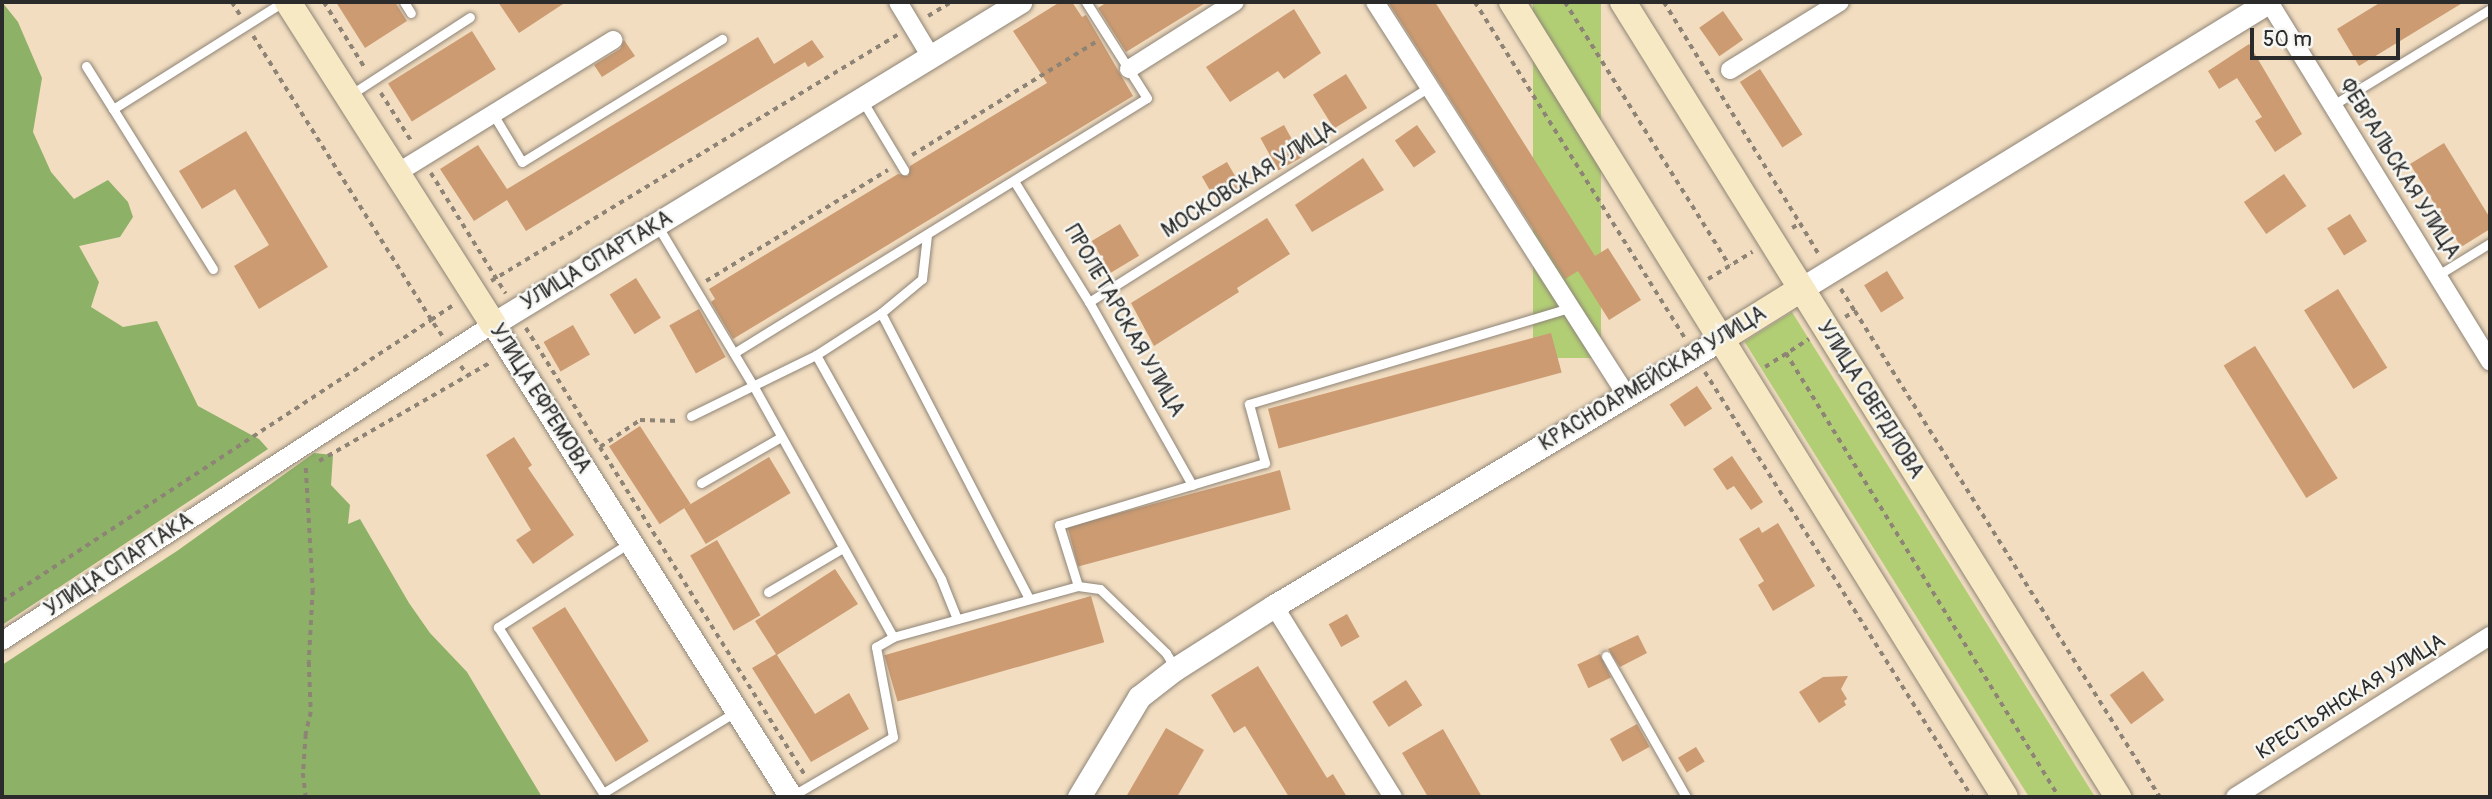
<!DOCTYPE html>
<meta charset="utf-8">
<style>
body{margin:0}
#map{position:relative;width:2492px;height:799px;overflow:hidden;background:#f2ddc1;font-family:Pangolin,sans-serif}
div>[style]{position:absolute}
[style*='--x']{left:calc(var(--x)*1px);top:calc(var(--y)*1px);width:calc(var(--w)*1px);rotate:calc(var(--a)*1deg)}
.green>*{inset:0;background:#b2ce75;transform-origin:0 0}
.forest>*{inset:0;background:#8db166}
.building>*{inset:0;background:#cc9b72;transform-origin:0 0}
.path>*{height:3.5px;margin-top:-1.75px;transform-origin:0;background:repeating-linear-gradient(90deg,#8e8476 0 5px,transparent 0 10px)}
.roads{filter:drop-shadow(0 0 2px #8e8476) drop-shadow(0 0 2px #8e8476)}
.service>*{height:9px;margin:-4.5px;padding:0 4.5px;transform-origin:4.5px;border-radius:4.5px;background:#fff}
.minor>*{height:18px;margin:-9px;padding:0 9px;transform-origin:9px;border-radius:9px;background:#fff}
.tertiary>*{height:23px;margin:-11.5px;padding:0 11.5px;transform-origin:11.5px;border-radius:11.5px;background:#fff}
.secondary>*{height:26px;margin:-13px;padding:0 13px;transform-origin:13px;border-radius:13px;background:#f6e9c3}
span{translate:-50% -50%;white-space:nowrap;text-align:center;line-height:1.15;-webkit-text-stroke:5px #f6f6f2;paint-order:stroke}
.street-label{font-size:21px;color:#2b2b2b}
.frame{position:absolute;inset:0;border:4px solid #2b2b2b;pointer-events:none}
.scale{position:absolute;left:2250px;top:28px;width:150px;height:32px;box-sizing:border-box;border:4px solid #2b2b2b;border-top:0;padding-left:9px;font-size:21px;line-height:24px;white-space:nowrap;color:#2b2b2b;-webkit-text-stroke:5px #f6f6f2;paint-order:stroke}
</style>
<div id="map">
<div class="green">
<i style="left:1533px;top:2px;width:68px;height:356px"></i>
<i style="left:1792px;top:312px;width:571px;height:56px;rotate:58deg"></i>
</div>
<div class="forest">
<i style="clip-path:polygon(2px 2px,18px 22px,42px 78px,33px 132px,51px 172px,74px 199px,108px 180px,128px 202px,133px 217px,120px 237px,79px 246px,99px 282px,91px 307px,123px 327px,157px 321px,198px 406px,259px 439px,268px 449px,2px 625px)"></i>
<i style="clip-path:polygon(314px 453px,333px 455px,331px 485px,350px 505px,348px 524px,360px 519px,409px 603px,430px 633px,467px 672px,542px 797px,2px 797px,2px 665px,177px 551px)"></i>
</div>
<div class="building">
<i style="clip-path:polygon(336px 2px,395px 2px,407px 21px,365px 48px)"></i>
<i style="clip-path:polygon(498px 2px,566px 2px,519px 33px)"></i>
<i style="clip-path:polygon(1060px 2px,1072px 2px,1082px 17px,1086px 15px,1133px 96px,733px 339px,711px 302px,715px 299px,709px 289px,898px 174px,908px 176px,910px 166px,1047px 83px,1013px 31px)"></i>
<i style="clip-path:polygon(1107px 2px,1207px 2px,1126px 52px,1098px 8px)"></i>
<i style="clip-path:polygon(1388px 2px,1435px 2px,1595px 256px,1608px 248px,1641px 300px,1609px 320px,1578px 271px,1565px 279px)"></i>
<i style="clip-path:polygon(2381px 2px,2464px 2px,2359px 66px,2337px 29px)"></i>
<i style="clip-path:polygon(1294px 9px,1321px 53px,1284px 79px,1278px 71px,1230px 102px,1206px 67px)"></i>
<i style="left:1723px;top:11px;width:35px;height:29px;rotate:55deg"></i>
<i style="left:472px;top:31px;width:45px;height:99px;rotate:58deg"></i>
<i style="clip-path:polygon(758px 37px,774px 64px,812px 40px,824px 57px,808px 67px,805px 62px,526px 231px,507px 200px,474px 221px,440px 169px,478px 145px,507px 189px)"></i>
<i style="clip-path:polygon(624px 40px,635px 56px,602px 77px,594px 65px,620px 49px)"></i>
<i style="clip-path:polygon(2249px 44px,2302px 134px,2275px 152px,2255px 121px,2262px 117px,2237px 78px,2219px 89px,2208px 71px)"></i>
<i style="left:1760px;top:69px;width:78px;height:24px;rotate:57deg"></i>
<i style="left:1346px;top:74px;width:40px;height:39px;rotate:58deg"></i>
<i style="left:1284px;top:125px;width:37px;height:27px;rotate:61deg"></i>
<i style="left:1417px;top:125px;width:33px;height:27px;rotate:55deg"></i>
<i style="clip-path:polygon(246px 131px,328px 267px,259px 309px,234px 266px,269px 245px,235px 189px,202px 209px,179px 171px)"></i>
<i style="clip-path:polygon(2444px 143px,2490px 218px,2490px 229px,2461px 247px,2410px 164px)"></i>
<i style="clip-path:polygon(1363px 158px,1384px 190px,1312px 232px,1295px 205px)"></i>
<i style="left:1227px;top:162px;width:32px;height:29px;rotate:60deg"></i>
<i style="left:2284px;top:174px;width:39px;height:49px;rotate:55deg"></i>
<i style="left:2350px;top:214px;width:32px;height:27px;rotate:58deg"></i>
<i style="clip-path:polygon(1267px 218px,1290px 254px,1237px 288px,1239px 292px,1154px 346px,1131px 303px)"></i>
<i style="left:1120px;top:224px;width:37px;height:33px;rotate:59deg"></i>
<i style="left:1887px;top:271px;width:32px;height:27px;rotate:58deg"></i>
<i style="left:636px;top:278px;width:47px;height:31px;rotate:58deg"></i>
<i style="left:2338px;top:289px;width:93px;height:40px;rotate:58deg"></i>
<i style="left:699px;top:309px;width:55px;height:34px;rotate:61deg"></i>
<i style="left:573px;top:325px;width:34px;height:34px;rotate:60deg"></i>
<i style="left:1551px;top:333px;width:41px;height:293px;rotate:75deg"></i>
<i style="left:2255px;top:346px;width:156px;height:37px;rotate:58deg"></i>
<i style="left:1697px;top:386px;width:27px;height:33px;rotate:56deg"></i>
<i style="left:640px;top:426px;width:93px;height:37px;rotate:57deg"></i>
<i style="clip-path:polygon(514px 437px,532px 465px,528px 468px,574px 535px,533px 564px,516px 540px,531px 530px,486px 455px)"></i>
<i style="clip-path:polygon(1732px 456px,1763px 502px,1751px 510px,1734px 486px,1727px 490px,1713px 469px)"></i>
<i style="left:769px;top:457px;width:42px;height:99px;rotate:59deg"></i>
<i style="left:1280px;top:470px;width:41px;height:220px;rotate:75deg"></i>
<i style="clip-path:polygon(1778px 523px,1815px 586px,1773px 611px,1758px 585px,1764px 581px,1739px 539px,1759px 527px,1762px 533px)"></i>
<i style="left:717px;top:540px;width:87px;height:31px;rotate:60deg"></i>
<i style="clip-path:polygon(835px 569px,858px 604px,777px 655px,815px 714px,849px 693px,869px 729px,811px 762px,752px 668px,776px 654px,755px 621px)"></i>
<i style="left:1091px;top:596px;width:48px;height:215px;rotate:74deg"></i>
<i style="left:565px;top:607px;width:158px;height:39px;rotate:58deg"></i>
<i style="left:1347px;top:614px;width:26px;height:21px;rotate:61deg"></i>
<i style="clip-path:polygon(1638px 635px,1647px 653px,1620px 667px,1608px 649px)"></i>
<i style="left:1600px;top:654px;width:26px;height:25px;rotate:65deg"></i>
<i style="clip-path:polygon(1258px 666px,1327px 778px,1333px 774px,1347px 797px,1289px 797px,1245px 726px,1234px 733px,1211px 695px)"></i>
<i style="left:2143px;top:671px;width:36px;height:41px;rotate:54deg"></i>
<i style="clip-path:polygon(1848px 676px,1841px 689px,1847px 699px,1844px 701px,1846px 705px,1819px 723px,1799px 692px,1823px 677px)"></i>
<i style="left:1406px;top:680px;width:30px;height:40px;rotate:57deg"></i>
<i style="left:1637px;top:724px;width:26px;height:31px;rotate:61deg"></i>
<i style="clip-path:polygon(1166px 728px,1204px 750px,1177px 797px,1126px 797px)"></i>
<i style="clip-path:polygon(1443px 729px,1482px 797px,1428px 797px,1402px 753px)"></i>
<i style="left:1696px;top:747px;width:17px;height:21px;rotate:59deg"></i>
</div>
<div class="path">
<i style="--x:232;--y:2;--w:15;--a:58"></i>
<i style="--x:324;--y:2;--w:78;--a:58.2"></i>
<i style="--x:1475;--y:2;--w:396;--a:58"></i>
<i style="--x:1565;--y:2;--w:311;--a:58"></i>
<i style="--x:1664;--y:2;--w:259;--a:58.4"></i>
<i style="--x:928;--y:16;--w:27;--a:-31"></i>
<i style="--x:381;--y:93;--w:58;--a:57.7"></i>
<i style="--x:912;--y:155;--w:216;--a:-31.6"></i>
<i style="--x:431;--y:173;--w:142;--a:58.2"></i>
<i style="--x:1792;--y:228;--w:9;--a:-32"></i>
<i style="--x:1800;--y:223;--w:35;--a:59"></i>
<i style="--x:1708;--y:279;--w:52;--a:-31.5"></i>
<i style="--x:491;--y:281;--w:475;--a:-31.2"></i>
<i style="--x:706;--y:281;--w:213;--a:-31.4"></i>
<i style="--x:1841;--y:289;--w:26;--a:58"></i>
<i style="--x:1845;--y:317;--w:12;--a:-31"></i>
<i style="--x:1855;--y:311;--w:574;--a:57.89"></i>
<i style="--x:526;--y:328;--w:140;--a:58.1"></i>
<i style="--x:600;--y:447;--w:48;--a:-34"></i>
<i style="--x:640;--y:420;--w:40;--a:1.4"></i>
<i style="--x:442;--y:336;--w:19;--a:-125"></i>
<i style="--x:431;--y:320;--w:29;--a:-34"></i>
<i style="--x:1786;--y:353;--w:521;--a:58.41"></i>
<i style="--x:461;--y:366;--w:12;--a:55"></i>
<i style="--x:1765;--y:367;--w:52;--a:-32.5"></i>
<i style="--x:1705;--y:372;--w:502;--a:57.86"></i>
<i style="--x:600;--y:447;--w:387;--a:58"></i>
<i style="--x:319;--y:461;--w:198;--a:-29.9"></i>
<i style="--x:306;--y:468;--w:122;--a:86.7"></i>
<i style="--x:313;--y:590;--w:72;--a:93.2"></i>
<i style="--x:309;--y:662;--w:50;--a:87.7"></i>
<i style="--x:311;--y:712;--w:23;--a:103"></i>
<i style="--x:306;--y:734;--w:39;--a:94"></i>
<i style="--x:303;--y:773;--w:24;--a:83"></i>
<i style="--x:2;--y:601;--w:513;--a:-33.23"></i>
<i style="--x:431;--y:320;--w:335;--a:-122.1"></i>
</div>
<div class="roads">
<div class="service">
<i style="--x:404;--y:2;--w:13;--a:58"></i>
<i style="--x:86;--y:66;--w:51;--a:57.9"></i>
<i style="--x:350;--y:95;--w:143;--a:-33"></i>
<i style="--x:862;--y:100;--w:82;--a:59"></i>
<i style="--x:2333;--y:105;--w:184;--a:-31.4"></i>
<i style="--x:493;--y:114;--w:56;--a:58.9"></i>
<i style="--x:522;--y:162;--w:235;--a:-31.6"></i>
<i style="--x:1014;--y:181;--w:142;--a:58.2"></i>
<i style="--x:1089;--y:302;--w:210;--a:60.6"></i>
<i style="--x:657;--y:225;--w:189;--a:59.1"></i>
<i style="--x:754;--y:387;--w:286;--a:60.9"></i>
<i style="--x:893;--y:637;--w:192;--a:-15.4"></i>
<i style="--x:1078;--y:586;--w:64;--a:-107.3"></i>
<i style="--x:1059;--y:525;--w:215;--a:-16.8"></i>
<i style="--x:1265;--y:463;--w:61;--a:-105.2"></i>
<i style="--x:1249;--y:404;--w:334;--a:-16.7"></i>
<i style="--x:213;--y:269;--w:189;--a:-122"></i>
<i style="--x:113;--y:109;--w:201;--a:-32.2"></i>
<i style="--x:2438;--y:275;--w:61;--a:-31.6"></i>
<i style="--x:1089;--y:302;--w:401;--a:-32.3"></i>
<i style="--x:881;--y:313;--w:322;--a:62.6"></i>
<i style="--x:734;--y:353;--w:485;--a:-31.7"></i>
<i style="--x:1147;--y:98;--w:114;--a:-122.4"></i>
<i style="--x:816;--y:355;--w:257;--a:60.8"></i>
<i style="--x:941;--y:579;--w:43;--a:68.2"></i>
<i style="--x:691;--y:416;--w:139;--a:-26"></i>
<i style="--x:816;--y:355;--w:77;--a:-32.9"></i>
<i style="--x:881;--y:313;--w:53;--a:-39.7"></i>
<i style="--x:922;--y:279;--w:44;--a:-83.5"></i>
<i style="--x:701;--y:483;--w:92;--a:-29.9"></i>
<i style="--x:629;--y:543;--w:156;--a:147.3"></i>
<i style="--x:498;--y:627;--w:196;--a:57.7"></i>
<i style="--x:603;--y:793;--w:155;--a:-31.5"></i>
<i style="--x:1078;--y:586;--w:22;--a:8"></i>
<i style="--x:1100;--y:589;--w:92;--a:44.1"></i>
<i style="--x:1166;--y:653;--w:17;--a:59"></i>
<i style="--x:768;--y:592;--w:87;--a:-30.4"></i>
<i style="--x:1606;--y:656;--w:162;--a:60.4"></i>
<i style="--x:792;--y:796;--w:117;--a:-30.3"></i>
<i style="--x:893;--y:737;--w:92;--a:-100.7"></i>
<i style="--x:876;--y:647;--w:20;--a:-30"></i>
</div>
<div class="minor">
<i style="--x:898;--y:2;--w:64;--a:59"></i>
<i style="--x:1375;--y:2;--w:466;--a:57.4"></i>
<i style="--x:2269;--y:2;--w:422;--a:58.4"></i>
<i style="--x:1129;--y:69;--w:125;--a:-32.3"></i>
<i style="--x:1730;--y:70;--w:129;--a:-31.7"></i>
<i style="--x:397;--y:173;--w:254;--a:-31.6"></i>
<i style="--x:1274;--y:606;--w:225;--a:58.1"></i>
<i style="--x:2;--y:641;--w:584;--a:-32.85"></i>
<i style="--x:2235;--y:797;--w:302;--a:-32.3"></i>
</div>
<div class="tertiary">
<i style="--x:1801;--y:289;--w:548;--a:-31.57"></i>
<i style="--x:791;--y:797;--w:559;--a:-122.21"></i>
<i style="--x:493;--y:324;--w:618;--a:-31.43"></i>
<i style="--x:1079;--y:797;--w:117;--a:-59"></i>
<i style="--x:1139;--y:697;--w:46;--a:-37.9"></i>
<i style="--x:1175;--y:669;--w:117;--a:-32.5"></i>
<i style="--x:1274;--y:606;--w:521;--a:-30.85"></i>
</div>
<div class="secondary">
<i style="--x:288;--y:2;--w:382;--a:57.5"></i>
<i style="--x:1512;--y:2;--w:935;--a:58.2"></i>
<i style="--x:1623;--y:2;--w:937;--a:58.09"></i>
<i style="--x:1721;--y:339;--w:94;--a:-32"></i>
</div>
</div>
<div class="street-label">
<span style="left:2399px;top:169px;rotate:58deg">ФЕВРАЛЬСКАЯ УЛИЦА</span>
<span style="left:1249px;top:180px;rotate:-32deg">МОСКОВСКАЯ УЛИЦА</span>
<span style="left:597px;top:261px;rotate:-31deg">УЛИЦА СПАРТАКА</span>
<span style="left:1124px;top:321px;rotate:60deg">ПРОЛЕТАРСКАЯ УЛИЦА</span>
<span style="left:1653px;top:379px;rotate:-31deg">КРАСНОАРМЕЙСКАЯ УЛИЦА</span>
<span style="left:540px;top:399px;rotate:58deg">УЛИЦА ЕФРЕМОВА</span>
<span style="left:1870px;top:400px;rotate:58deg">УЛИЦА СВЕРДЛОВА</span>
<span style="left:119px;top:565px;rotate:-33deg">УЛИЦА СПАРТАКА</span>
<span style="left:2351px;top:697px;rotate:-32deg">КРЕСТЬЯНСКАЯ УЛИЦА</span>
</div>
<div class="frame"></div>
<div class="scale">50 m</div>
</div>
